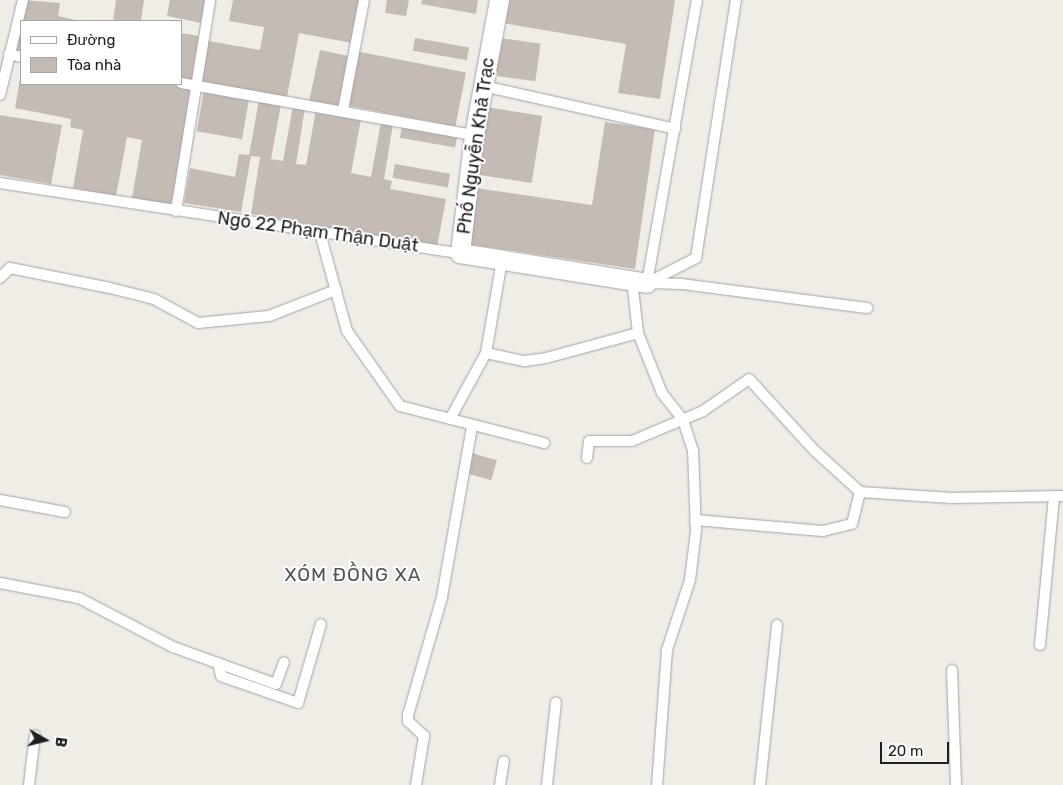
<!DOCTYPE html>
<meta charset="utf-8">
<style>
body{margin:0}
#map{position:relative;width:1063px;height:785px;overflow:hidden;background:#f0ece6;font-family:Rubik,sans-serif}
div>[style]{position:absolute}
[style*='--x']{left:calc(var(--x)*1px);top:calc(var(--y)*1px);width:calc(var(--w)*1px);rotate:calc(var(--a)*1deg)}
.building>*{inset:0;background:#c5bbb5;transform-origin:0 0}
.roads{filter:drop-shadow(0 0 1px #a4a4a4) drop-shadow(0 0 1px #a4a4a4)}
.lane>*{height:10px;margin:-5px;padding:0 5px;transform-origin:5px;border-radius:5px;background:#fff}
.street>*{height:19px;margin:-9.5px;padding:0 9.5px;transform-origin:9.5px;border-radius:9.5px;background:#fff}
span{translate:-50% -50%;white-space:nowrap;text-align:center;line-height:1.15;-webkit-text-stroke:4px #fff;paint-order:stroke}
.street-label{font-size:18px;color:#202020}
.neighbourhood-label{font-size:19px;color:#535353;letter-spacing:1px}
.legend{position:absolute;left:20px;top:20px;width:162px;height:65px;box-sizing:border-box;background:#fff;border:1px solid #a6a6a6;margin:0;padding:6px 9px;list-style:none;font-size:15px;color:#202020}
.legend li{display:flex;align-items:center;gap:10px;height:25px}
.legend b{width:25px;border:1px solid #a6a6a6}
.north{position:absolute;left:20px;top:715px;width:50px;height:50px;-webkit-text-stroke:4px #fff;paint-order:stroke;rotate:98deg;font-size:14px;font-weight:700;line-height:20px;text-align:center;color:#202020}
.north::after{content:'';display:block;margin:auto;width:18px;height:22px;background:#202020;clip-path:polygon(50% 0,100% 100%,50% 72%,0 100%)}
.scale{position:absolute;left:880px;top:742px;width:69px;height:22px;box-sizing:border-box;border:2px solid #202020;border-top:0;padding-left:6px;font-size:15px;line-height:18px;white-space:nowrap;color:#202020;-webkit-text-stroke:4px #fff;paint-order:stroke}
</style>
<div id="map">
<div class="building">
<i style="clip-path:polygon(24px 0,60px 3px,58px 16px,80px 21px,21px 21px,21px 52px,15px 51px)"></i>
<i style="clip-path:polygon(116px 0,144px 0,141px 21px,113px 21px)"></i>
<i style="clip-path:polygon(170px 0,205px 0,201px 23px,167px 16px)"></i>
<i style="clip-path:polygon(233px 0,359px 0,352px 43px,299px 33px,287px 97px,200px 81px,208px 41px,260px 50px,264px 27px,229px 21px)"></i>
<i style="clip-path:polygon(387px 0,409px 0,406px 16px,385px 13px)"></i>
<i style="clip-path:polygon(422px 0,478px 0,476px 14px,421px 4px)"></i>
<i style="clip-path:polygon(506px 0,675px 0,660px 99px,618px 93px,626px 44px,502px 23px)"></i>
<i style="clip-path:polygon(181px 33px,199px 36px,191px 82px,181px 80px)"></i>
<i style="left:415px;top:38px;width:55px;height:13px;rotate:10deg"></i>
<i style="left:500px;top:38px;width:41px;height:38px;rotate:8deg"></i>
<i style="left:320px;top:50px;width:30px;height:52px;rotate:12deg"></i>
<i style="left:355px;top:51px;width:113px;height:55px;rotate:11deg"></i>
<i style="clip-path:polygon(20px 79px,21px 84px,166px 84px,192px 88px,171px 205px,132px 198px,142px 140px,127px 137px,116px 196px,73px 188px,83px 130px,70px 127px,71px 119px,15px 108px)"></i>
<i style="left:204px;top:90px;width:46px;height:42px;rotate:10deg"></i>
<i style="clip-path:polygon(259px 100px,281px 104px,271px 159px,283px 161px,293px 106px,305px 108px,296px 164px,306px 165px,316px 110px,361px 119px,351px 173px,371px 177px,381px 122px,393px 124px,384px 179px,392px 181px,390px 189px,446px 199px,437px 247px,251px 214px,261px 151px,260px 157px,251px 156px,241px 212px,184px 203px,190px 168px,235px 177px,239px 154px,249px 155px)"></i>
<i style="left:486px;top:107px;width:57px;height:68px;rotate:9deg"></i>
<i style="clip-path:polygon(0 115px,62px 125px,51px 184px,0 175px)"></i>
<i style="clip-path:polygon(605px 122px,655px 129px,635px 269px,467px 244px,475px 188px,592px 205px)"></i>
<i style="left:402px;top:126px;width:56px;height:12px;rotate:10deg"></i>
<i style="left:395px;top:164px;width:56px;height:14px;rotate:10deg"></i>
<i style="left:472px;top:453px;width:26px;height:21px;rotate:16deg"></i>
</div>
<div class="roads">
<div class="lane">
<i style="--x:9;--y:54;--w:12;--a:14"></i>
<i style="--x:181;--y:83;--w:298;--a:10.1"></i>
<i style="--x:483;--y:86;--w:197;--a:12.6"></i>
<i style="--x:0;--y:95;--w:98;--a:-76.4"></i>
<i style="--x:343;--y:110;--w:112;--a:-79.2"></i>
<i style="--x:0;--y:183;--w:465;--a:8.7"></i>
<i style="--x:176;--y:211;--w:214;--a:-80.8"></i>
<i style="--x:320;--y:233;--w:102;--a:74.6"></i>
<i style="--x:347;--y:331;--w:92;--a:54.8"></i>
<i style="--x:400;--y:406;--w:149;--a:14.4"></i>
<i style="--x:0;--y:278;--w:14;--a:-45"></i>
<i style="--x:10;--y:268;--w:102;--a:11.3"></i>
<i style="--x:110;--y:288;--w:45;--a:14"></i>
<i style="--x:154;--y:299;--w:50;--a:28.6"></i>
<i style="--x:198;--y:323;--w:71;--a:-5.6"></i>
<i style="--x:269;--y:316;--w:72;--a:-21.2"></i>
<i style="--x:632;--y:280;--w:53;--a:83.5"></i>
<i style="--x:638;--y:333;--w:65;--a:68.2"></i>
<i style="--x:662;--y:393;--w:34;--a:52"></i>
<i style="--x:683;--y:420;--w:32;--a:72"></i>
<i style="--x:693;--y:450;--w:81;--a:87.9"></i>
<i style="--x:696;--y:531;--w:49;--a:97"></i>
<i style="--x:690;--y:580;--w:74;--a:108.2"></i>
<i style="--x:667;--y:650;--w:135;--a:94.2"></i>
<i style="--x:647;--y:283;--w:55;--a:-27"></i>
<i style="--x:696;--y:258;--w:261;--a:-81.2"></i>
<i style="--x:647;--y:283;--w:287;--a:-80"></i>
<i style="--x:650;--y:283;--w:32;--a:2"></i>
<i style="--x:682;--y:284;--w:187;--a:7.4"></i>
<i style="--x:486;--y:353;--w:40;--a:12"></i>
<i style="--x:525;--y:361;--w:21;--a:-8"></i>
<i style="--x:546;--y:358;--w:95;--a:-15.2"></i>
<i style="--x:450;--y:419;--w:75;--a:-61.4"></i>
<i style="--x:486;--y:353;--w:94;--a:-80.2"></i>
<i style="--x:587;--y:458;--w:17;--a:-83"></i>
<i style="--x:589;--y:441;--w:43;--a:0"></i>
<i style="--x:632;--y:441;--w:77;--a:-22.9"></i>
<i style="--x:703;--y:411;--w:56;--a:-34.8"></i>
<i style="--x:749;--y:379;--w:98;--a:47.5"></i>
<i style="--x:815;--y:451;--w:61;--a:42.3"></i>
<i style="--x:860;--y:492;--w:92;--a:3.7"></i>
<i style="--x:952;--y:498;--w:111;--a:-1"></i>
<i style="--x:0;--y:500;--w:66;--a:10.5"></i>
<i style="--x:695;--y:520;--w:128;--a:4.9"></i>
<i style="--x:823;--y:531;--w:30;--a:-14"></i>
<i style="--x:852;--y:524;--w:33;--a:-76"></i>
<i style="--x:0;--y:583;--w:80;--a:10.8"></i>
<i style="--x:79;--y:598;--w:106;--a:27.5"></i>
<i style="--x:173;--y:647;--w:109;--a:19.8"></i>
<i style="--x:276;--y:684;--w:23;--a:-70"></i>
<i style="--x:1040;--y:645;--w:149;--a:-84.6"></i>
<i style="--x:218;--y:663;--w:13;--a:77"></i>
<i style="--x:221;--y:676;--w:82;--a:19.3"></i>
<i style="--x:298;--y:703;--w:82;--a:-73.8"></i>
<i style="--x:952;--y:670;--w:115;--a:88"></i>
<i style="--x:29;--y:785;--w:50;--a:-83.2"></i>
<i style="--x:416;--y:785;--w:50;--a:-80.7"></i>
<i style="--x:424;--y:736;--w:22;--a:-137"></i>
<i style="--x:408;--y:721;--w:6;--a:-90"></i>
<i style="--x:408;--y:715;--w:123;--a:-73.9"></i>
<i style="--x:442;--y:597;--w:174;--a:-80"></i>
<i style="--x:500;--y:785;--w:24;--a:-81"></i>
<i style="--x:547;--y:785;--w:83;--a:-83.8"></i>
<i style="--x:760;--y:785;--w:161;--a:-83.9"></i>
</div>
<div class="street">
<i style="--x:499;--y:0;--w:137;--a:100.5"></i>
<i style="--x:474;--y:135;--w:119;--a:96.8"></i>
<i style="--x:460;--y:253;--w:189;--a:9.1"></i>
</div>
</div>
<div class="street-label">
<span style="left:476px;top:146px;rotate:-82deg">Phố Nguyễn Khả Trạc</span>
<span style="left:318px;top:232px;rotate:8deg">Ngõ 22 Phạm Thận Duật</span>
</div>
<div class="neighbourhood-label">
<span style="left:353px;top:575px">XÓM ĐỒNG XA</span>
</div>
<ul class="legend">
<li><b style="height:6px;background:#fff"></b>Đường</li>
<li><b style="height:14px;background:#c5bbb5"></b>Tòa nhà</li>
</ul>
<div class="north">B</div>
<div class="scale">20 m</div>
</div>
